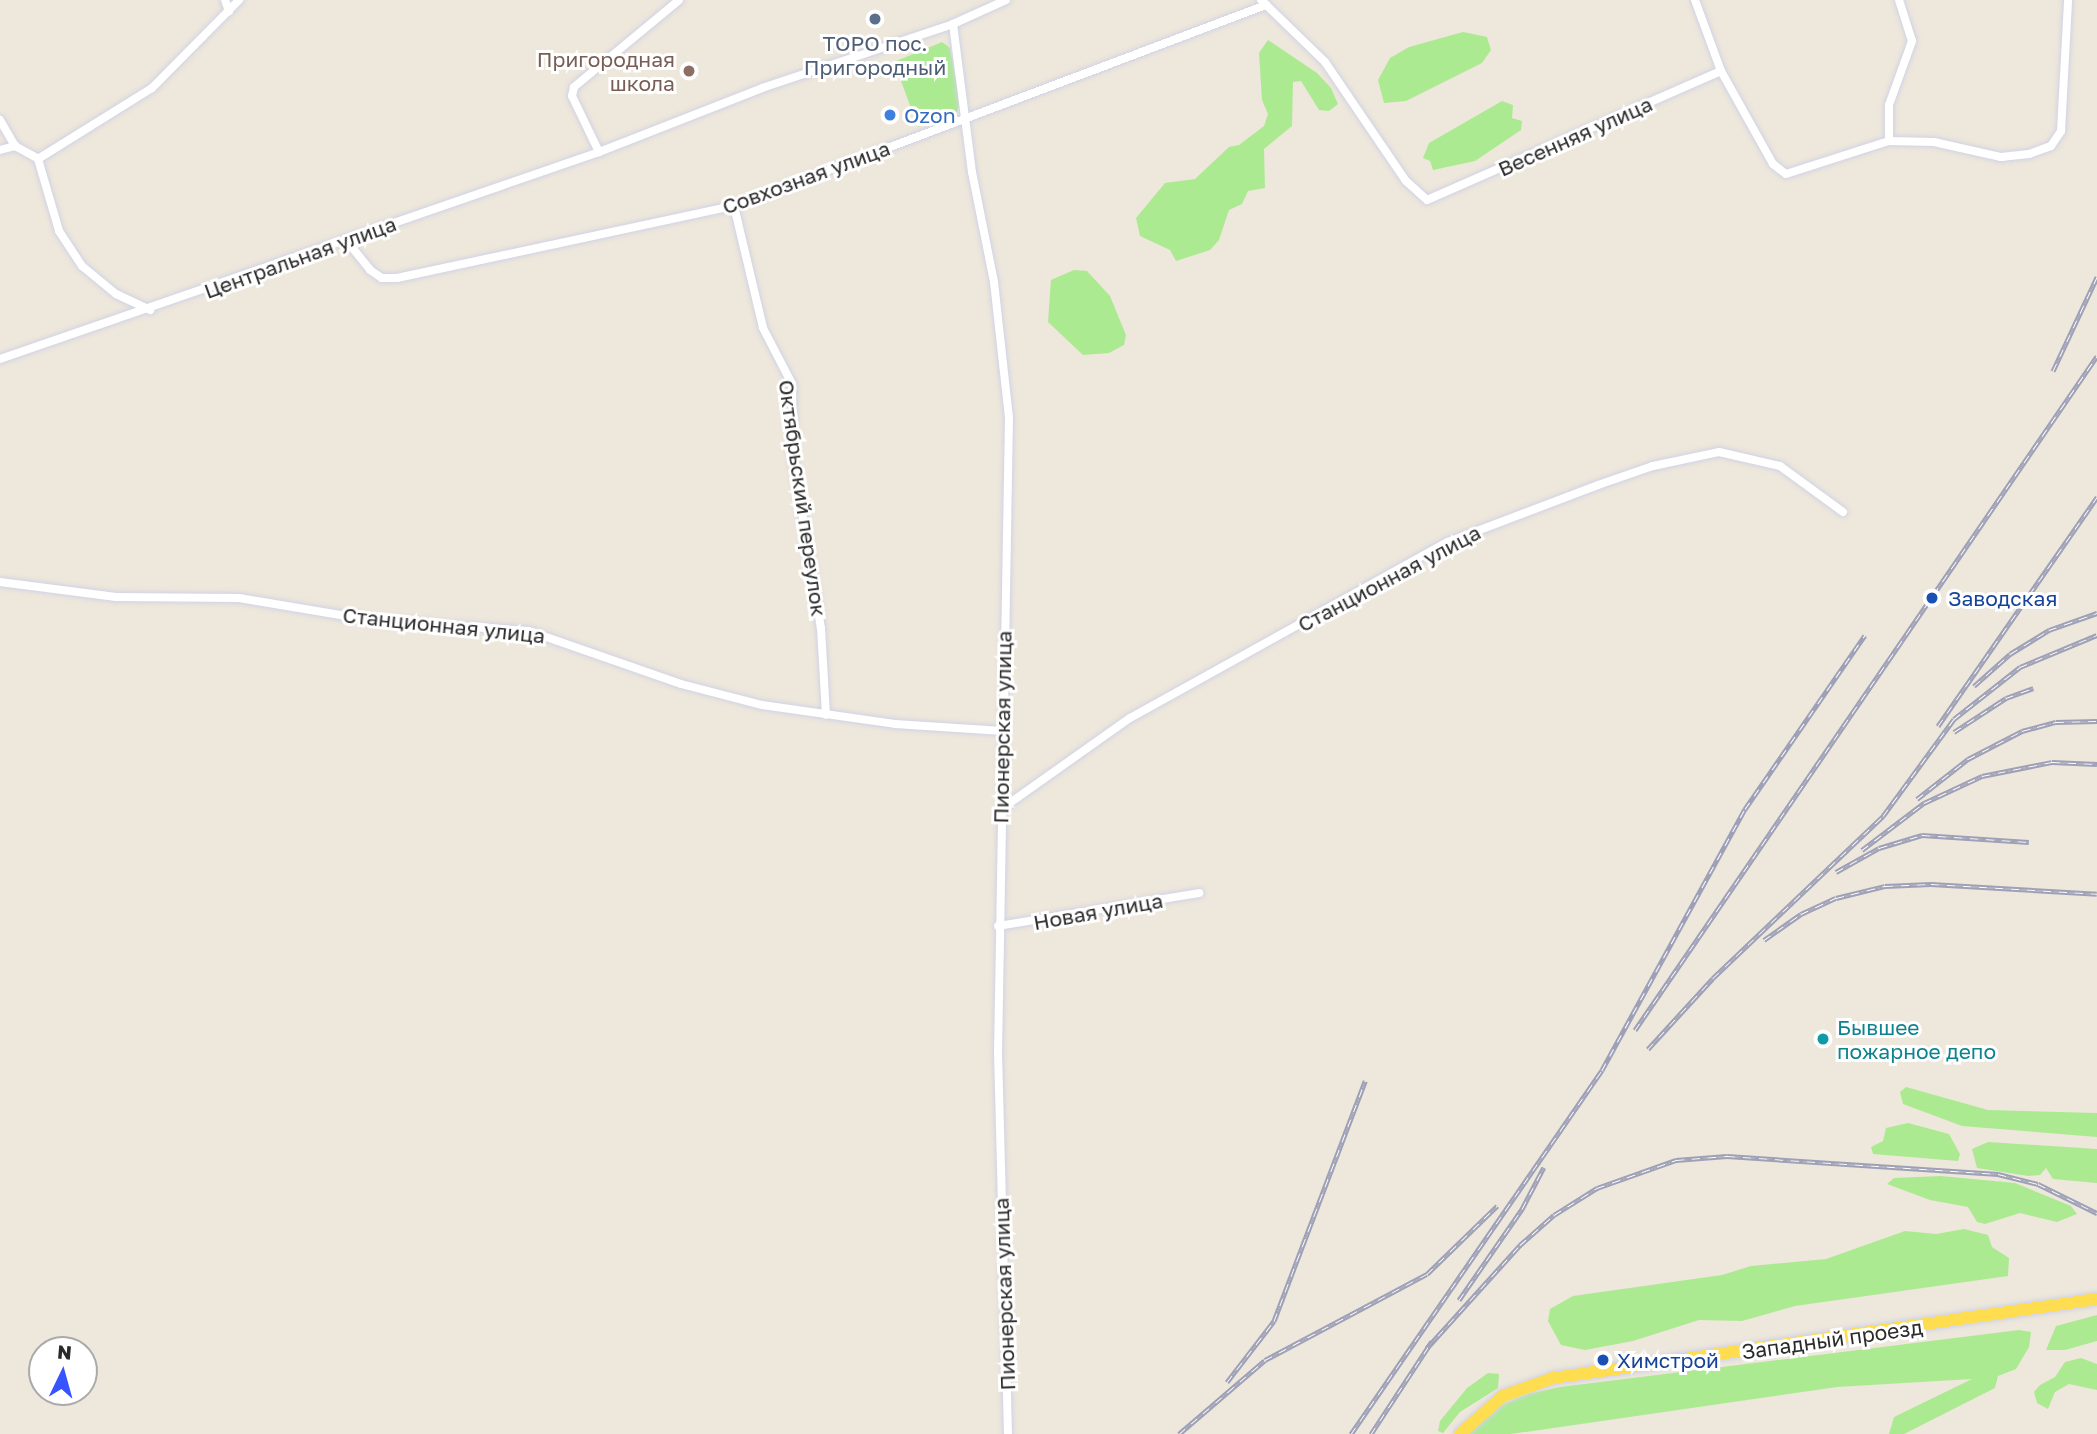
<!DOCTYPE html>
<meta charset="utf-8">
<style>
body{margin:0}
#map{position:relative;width:2097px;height:1434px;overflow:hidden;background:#eee7db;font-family:"Golos Text",sans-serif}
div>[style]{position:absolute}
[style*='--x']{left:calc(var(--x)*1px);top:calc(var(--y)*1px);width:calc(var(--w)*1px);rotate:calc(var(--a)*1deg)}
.green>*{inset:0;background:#acea92}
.roads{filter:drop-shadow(0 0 2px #d0d3e5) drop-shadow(0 0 2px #d0d3e5)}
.minor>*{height:8px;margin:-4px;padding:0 4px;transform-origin:4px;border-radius:4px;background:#fff}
.primary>*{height:12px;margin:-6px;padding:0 6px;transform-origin:6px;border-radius:6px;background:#fedd50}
.rail>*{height:5px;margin-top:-2.5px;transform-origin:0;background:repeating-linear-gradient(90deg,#fff 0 8px,#9da0b7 0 16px);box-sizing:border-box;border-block:2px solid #9da0b7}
.dots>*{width:19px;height:19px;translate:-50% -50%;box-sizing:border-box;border:4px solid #fff;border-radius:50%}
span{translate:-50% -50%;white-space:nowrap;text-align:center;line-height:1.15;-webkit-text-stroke:6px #fff;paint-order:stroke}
.service-label{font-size:21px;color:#4e5e75}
.education-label{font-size:21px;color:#785e54}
.right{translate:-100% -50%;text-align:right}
.shop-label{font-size:21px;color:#366cbe}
.left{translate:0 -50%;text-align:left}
.street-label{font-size:21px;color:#2a2a2a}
.transit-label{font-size:21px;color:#164399}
.culture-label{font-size:21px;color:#0d838f}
.north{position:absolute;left:28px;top:1336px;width:70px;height:70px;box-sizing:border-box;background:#fff;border:2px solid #aaa;border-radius:50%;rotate:5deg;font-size:19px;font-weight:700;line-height:28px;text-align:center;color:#2a2a2a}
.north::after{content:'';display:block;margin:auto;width:24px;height:32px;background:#3754ff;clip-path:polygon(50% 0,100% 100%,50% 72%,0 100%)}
</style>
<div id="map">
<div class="green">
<i style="clip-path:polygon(1463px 32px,1487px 37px,1491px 50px,1482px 63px,1406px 101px,1384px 103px,1378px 80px,1390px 58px,1409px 47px)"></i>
<i style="clip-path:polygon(1268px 40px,1317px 73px,1331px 88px,1338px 104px,1329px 111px,1319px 110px,1301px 81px,1293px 82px,1292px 126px,1264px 149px,1265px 188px,1248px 191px,1242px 204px,1229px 210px,1219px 240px,1210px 250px,1176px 261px,1170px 250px,1140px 236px,1136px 218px,1165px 183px,1195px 179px,1229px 147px,1239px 145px,1264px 126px,1268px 114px,1262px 100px,1259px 53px)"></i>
<i style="clip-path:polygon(942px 42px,950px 48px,960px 102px,957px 112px,918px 127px,894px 62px)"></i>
<i style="clip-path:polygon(1502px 101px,1513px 105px,1512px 118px,1522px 121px,1521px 130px,1475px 161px,1433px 170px,1430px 161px,1423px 158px,1429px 143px)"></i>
<i style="clip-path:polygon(1074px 270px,1087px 271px,1110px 296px,1126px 335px,1124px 345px,1109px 353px,1083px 355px,1048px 322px,1051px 280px)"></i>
<i style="clip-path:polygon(1906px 1087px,1988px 1110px,2097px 1113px,2097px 1137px,1962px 1126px,1903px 1104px,1900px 1092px)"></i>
<i style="clip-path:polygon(1908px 1123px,1949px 1134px,1960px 1154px,1958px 1161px,1873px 1154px,1871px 1147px,1883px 1141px,1886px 1128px)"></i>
<i style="clip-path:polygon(1988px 1142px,2097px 1149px,2097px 1183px,2053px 1179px,2046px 1168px,2040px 1175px,2028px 1176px,1977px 1168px,1972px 1149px)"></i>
<i style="clip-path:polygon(1941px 1176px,2015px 1183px,2071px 1206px,2077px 1214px,2057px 1222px,2020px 1213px,1985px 1224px,1977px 1222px,1968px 1207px,1930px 1200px,1887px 1184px,1894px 1178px)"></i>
<i style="clip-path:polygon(1964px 1229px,1988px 1235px,1992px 1247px,2009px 1258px,2008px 1276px,1795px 1306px,1742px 1321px,1699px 1320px,1633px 1341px,1585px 1350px,1561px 1345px,1548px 1321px,1550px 1309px,1573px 1296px,1722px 1275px,1751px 1266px,1826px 1259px,1905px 1231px,1936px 1234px)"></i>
<i style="clip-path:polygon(2097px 1315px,2097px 1341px,2065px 1350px,2046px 1350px,2056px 1326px)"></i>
<i style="clip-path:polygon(2019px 1330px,2031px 1332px,2029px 1347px,2016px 1369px,1998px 1376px,1995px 1388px,1904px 1434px,1889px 1434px,1894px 1417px,1972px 1379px,1837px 1387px,1511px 1434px,1466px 1434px,1495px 1408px,1528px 1394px,1560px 1387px)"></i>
<i style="clip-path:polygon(2081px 1358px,2097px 1364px,2097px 1390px,2069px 1384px,2055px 1392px,2048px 1409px,2037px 1403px,2034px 1392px,2040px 1385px,2055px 1377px,2065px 1362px)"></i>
<i style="clip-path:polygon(1488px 1373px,1499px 1374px,1498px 1388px,1460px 1412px,1443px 1433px,1438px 1431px,1440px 1421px,1467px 1388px)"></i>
</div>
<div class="roads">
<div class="minor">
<i style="--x:225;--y:0;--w:12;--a:70"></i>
<i style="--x:1261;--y:0;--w:89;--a:44.1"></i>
<i style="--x:1325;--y:62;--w:144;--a:55.8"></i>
<i style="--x:1406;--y:181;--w:28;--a:42"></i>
<i style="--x:1427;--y:200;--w:321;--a:-23.7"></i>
<i style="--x:1695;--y:0;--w:76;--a:69.9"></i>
<i style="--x:1721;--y:71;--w:107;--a:60.8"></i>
<i style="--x:1773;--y:164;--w:16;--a:38"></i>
<i style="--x:1786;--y:174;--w:108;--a:-17.8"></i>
<i style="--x:1889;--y:141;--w:45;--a:1.3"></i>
<i style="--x:1934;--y:142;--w:69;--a:12.6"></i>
<i style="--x:2001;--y:157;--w:28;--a:-6"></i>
<i style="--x:2029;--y:154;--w:23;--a:-20"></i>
<i style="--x:2051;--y:146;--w:18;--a:-56"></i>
<i style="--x:2061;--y:131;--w:131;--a:-86.9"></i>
<i style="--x:953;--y:24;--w:149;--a:82.7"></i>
<i style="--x:972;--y:172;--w:112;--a:78.7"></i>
<i style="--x:994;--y:282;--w:137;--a:83.7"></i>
<i style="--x:1009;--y:418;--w:634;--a:90.99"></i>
<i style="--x:998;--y:1052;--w:382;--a:88.5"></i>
<i style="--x:0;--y:120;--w:30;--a:60"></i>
<i style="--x:15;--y:146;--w:26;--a:29"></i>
<i style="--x:38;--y:159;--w:75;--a:73.7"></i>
<i style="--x:59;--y:231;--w:42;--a:56.7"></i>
<i style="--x:82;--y:266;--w:44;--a:39.5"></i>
<i style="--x:116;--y:294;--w:38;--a:25"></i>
<i style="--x:1889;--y:141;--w:36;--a:-90"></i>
<i style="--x:1889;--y:105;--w:68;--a:-70.2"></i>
<i style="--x:1912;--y:41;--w:43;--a:-107.6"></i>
<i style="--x:0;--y:150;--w:16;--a:-15"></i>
<i style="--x:599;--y:152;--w:62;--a:-115.7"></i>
<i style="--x:572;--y:96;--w:9;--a:-77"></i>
<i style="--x:574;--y:87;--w:136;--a:-39.6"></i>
<i style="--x:38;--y:159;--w:134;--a:-31.9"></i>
<i style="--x:152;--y:88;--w:124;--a:-45.3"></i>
<i style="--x:734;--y:206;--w:125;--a:76.6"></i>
<i style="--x:763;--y:328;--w:63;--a:62.6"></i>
<i style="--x:792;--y:384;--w:72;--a:89.2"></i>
<i style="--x:793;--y:456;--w:174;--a:80.8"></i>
<i style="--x:821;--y:628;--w:87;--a:86.7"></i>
<i style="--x:346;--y:240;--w:38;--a:51"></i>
<i style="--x:370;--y:270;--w:14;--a:34"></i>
<i style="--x:382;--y:278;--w:15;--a:0"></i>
<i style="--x:397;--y:278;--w:345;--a:-12.1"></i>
<i style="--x:734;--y:206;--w:569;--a:-20.7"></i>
<i style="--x:0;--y:359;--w:634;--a:-19.06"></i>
<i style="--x:599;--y:152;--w:175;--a:-21.4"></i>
<i style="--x:762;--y:88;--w:201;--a:-18.5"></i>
<i style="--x:953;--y:24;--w:58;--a:-24.4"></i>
<i style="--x:0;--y:582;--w:117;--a:7.4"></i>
<i style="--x:116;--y:597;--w:123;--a:0.5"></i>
<i style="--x:239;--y:598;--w:133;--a:9.5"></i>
<i style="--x:370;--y:620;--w:159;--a:4"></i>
<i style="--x:529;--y:631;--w:161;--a:19.2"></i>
<i style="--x:681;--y:684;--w:84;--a:14.5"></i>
<i style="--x:762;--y:705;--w:134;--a:8.1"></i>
<i style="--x:895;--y:724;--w:108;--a:3.7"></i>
<i style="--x:1000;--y:810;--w:159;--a:-35.3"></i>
<i style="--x:1130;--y:718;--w:363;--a:-29"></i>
<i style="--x:1448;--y:542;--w:160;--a:-20.8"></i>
<i style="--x:1598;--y:485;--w:58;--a:-19.1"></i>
<i style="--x:1653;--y:466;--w:67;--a:-12"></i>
<i style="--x:1719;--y:452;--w:63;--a:12.9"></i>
<i style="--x:1780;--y:466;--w:78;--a:36.1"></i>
<i style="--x:998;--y:926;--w:204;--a:-9.3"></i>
</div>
<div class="primary">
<i style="--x:1460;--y:1434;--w:57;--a:-41.5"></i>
<i style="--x:1503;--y:1396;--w:53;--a:-19.8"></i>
<i style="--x:1553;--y:1378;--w:550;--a:-8.26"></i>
</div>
</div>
<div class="rail">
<i style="--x:2053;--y:371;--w:104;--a:-64.9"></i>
<i style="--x:1974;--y:686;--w:48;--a:-41.6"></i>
<i style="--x:2010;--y:654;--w:46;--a:-31.6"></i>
<i style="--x:2049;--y:630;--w:51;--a:-19.5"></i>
<i style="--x:1938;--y:726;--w:279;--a:-55.2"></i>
<i style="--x:1954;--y:732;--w:62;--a:-33.2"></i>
<i style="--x:2006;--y:698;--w:29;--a:-20"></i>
<i style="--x:1917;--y:799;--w:65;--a:-38.1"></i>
<i style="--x:1968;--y:759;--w:61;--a:-27.4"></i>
<i style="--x:2022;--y:731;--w:35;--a:-15"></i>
<i style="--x:2056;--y:722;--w:41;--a:-1.4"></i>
<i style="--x:1862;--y:850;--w:78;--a:-37.2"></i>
<i style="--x:1924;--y:803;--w:64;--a:-25"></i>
<i style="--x:1982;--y:776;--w:71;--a:-11.3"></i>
<i style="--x:2052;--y:762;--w:45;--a:2.5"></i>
<i style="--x:1836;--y:872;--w:49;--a:-29.2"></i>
<i style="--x:1879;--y:848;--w:45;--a:-16.8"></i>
<i style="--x:1922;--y:835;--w:107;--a:3.7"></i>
<i style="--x:1764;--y:940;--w:45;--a:-35.1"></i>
<i style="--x:1801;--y:914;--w:38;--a:-25"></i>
<i style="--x:1836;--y:898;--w:50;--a:-13.8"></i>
<i style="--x:1885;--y:886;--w:46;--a:-2.5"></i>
<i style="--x:1931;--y:884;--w:166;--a:3.4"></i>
<i style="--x:1635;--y:1030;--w:817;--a:-55.57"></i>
<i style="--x:1648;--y:1049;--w:96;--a:-47.5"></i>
<i style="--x:1713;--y:978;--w:235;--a:-43.6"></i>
<i style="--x:1883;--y:816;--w:120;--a:-53.8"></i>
<i style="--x:1954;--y:719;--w:84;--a:-38.2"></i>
<i style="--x:2020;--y:667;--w:83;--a:-22.6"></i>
<i style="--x:1459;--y:1300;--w:111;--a:-55.3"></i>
<i style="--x:1522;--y:1209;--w:47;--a:-62.4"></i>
<i style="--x:1427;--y:1348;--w:139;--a:-47.9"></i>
<i style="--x:1520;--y:1245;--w:45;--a:-41.4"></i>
<i style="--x:1554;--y:1215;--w:51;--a:-32.1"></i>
<i style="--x:1597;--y:1188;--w:84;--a:-19.5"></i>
<i style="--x:1676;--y:1160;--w:51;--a:-4.5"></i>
<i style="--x:1727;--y:1156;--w:272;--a:3.8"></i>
<i style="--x:1998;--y:1174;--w:41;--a:14"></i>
<i style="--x:2038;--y:1184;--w:66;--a:26.2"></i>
<i style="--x:1227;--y:1382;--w:77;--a:-52.4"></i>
<i style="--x:1274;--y:1321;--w:257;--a:-69.2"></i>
<i style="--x:1179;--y:1434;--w:113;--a:-40.7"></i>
<i style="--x:1265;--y:1360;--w:183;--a:-28"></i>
<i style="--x:1427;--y:1274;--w:98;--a:-44.2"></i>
<i style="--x:1351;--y:1434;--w:442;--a:-55.4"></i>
<i style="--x:1602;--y:1070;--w:298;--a:-61.3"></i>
<i style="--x:1745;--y:809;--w:211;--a:-55.4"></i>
<i style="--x:1371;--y:1434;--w:111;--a:-56.7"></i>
</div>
<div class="dots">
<i style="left:875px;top:19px;background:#5c6f8a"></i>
<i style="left:689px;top:71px;background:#8d6e63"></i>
<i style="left:890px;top:115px;background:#3f7fe0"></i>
<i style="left:1932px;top:598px;background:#1a4fb4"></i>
<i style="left:1823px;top:1039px;background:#0f9aa8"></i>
<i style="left:1603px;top:1360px;background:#1a4fb4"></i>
</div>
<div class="service-label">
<span style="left:875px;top:55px">ТОРО пос.<br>Пригородный</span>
</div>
<div class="education-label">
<span class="right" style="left:675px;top:71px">Пригородная<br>школа</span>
</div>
<div class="shop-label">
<span class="left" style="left:904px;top:115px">Ozon</span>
</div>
<div class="street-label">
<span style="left:1575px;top:136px;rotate:-24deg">Весенняя улица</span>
<span style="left:806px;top:177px;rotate:-20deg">Совхозная улица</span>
<span style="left:300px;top:257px;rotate:-20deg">Центральная улица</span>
<span style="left:803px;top:498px;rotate:82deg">Октябрьский переулок</span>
<span style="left:1389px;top:578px;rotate:-28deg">Станционная улица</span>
<span style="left:444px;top:625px;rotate:6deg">Станционная улица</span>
<span style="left:1002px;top:727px;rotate:-89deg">Пионерская улица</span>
<span style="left:1098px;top:911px;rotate:-10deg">Новая улица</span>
<span style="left:1004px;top:1294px;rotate:-92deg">Пионерская улица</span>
<span style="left:1832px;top:1339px;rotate:-8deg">Западный проезд</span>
</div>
<div class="transit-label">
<span class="left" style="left:1948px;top:598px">Заводская</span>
<span class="left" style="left:1617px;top:1360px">Химстрой</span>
</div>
<div class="culture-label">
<span class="left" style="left:1837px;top:1039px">Бывшее<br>пожарное депо</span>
</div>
<div class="north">N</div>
</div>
